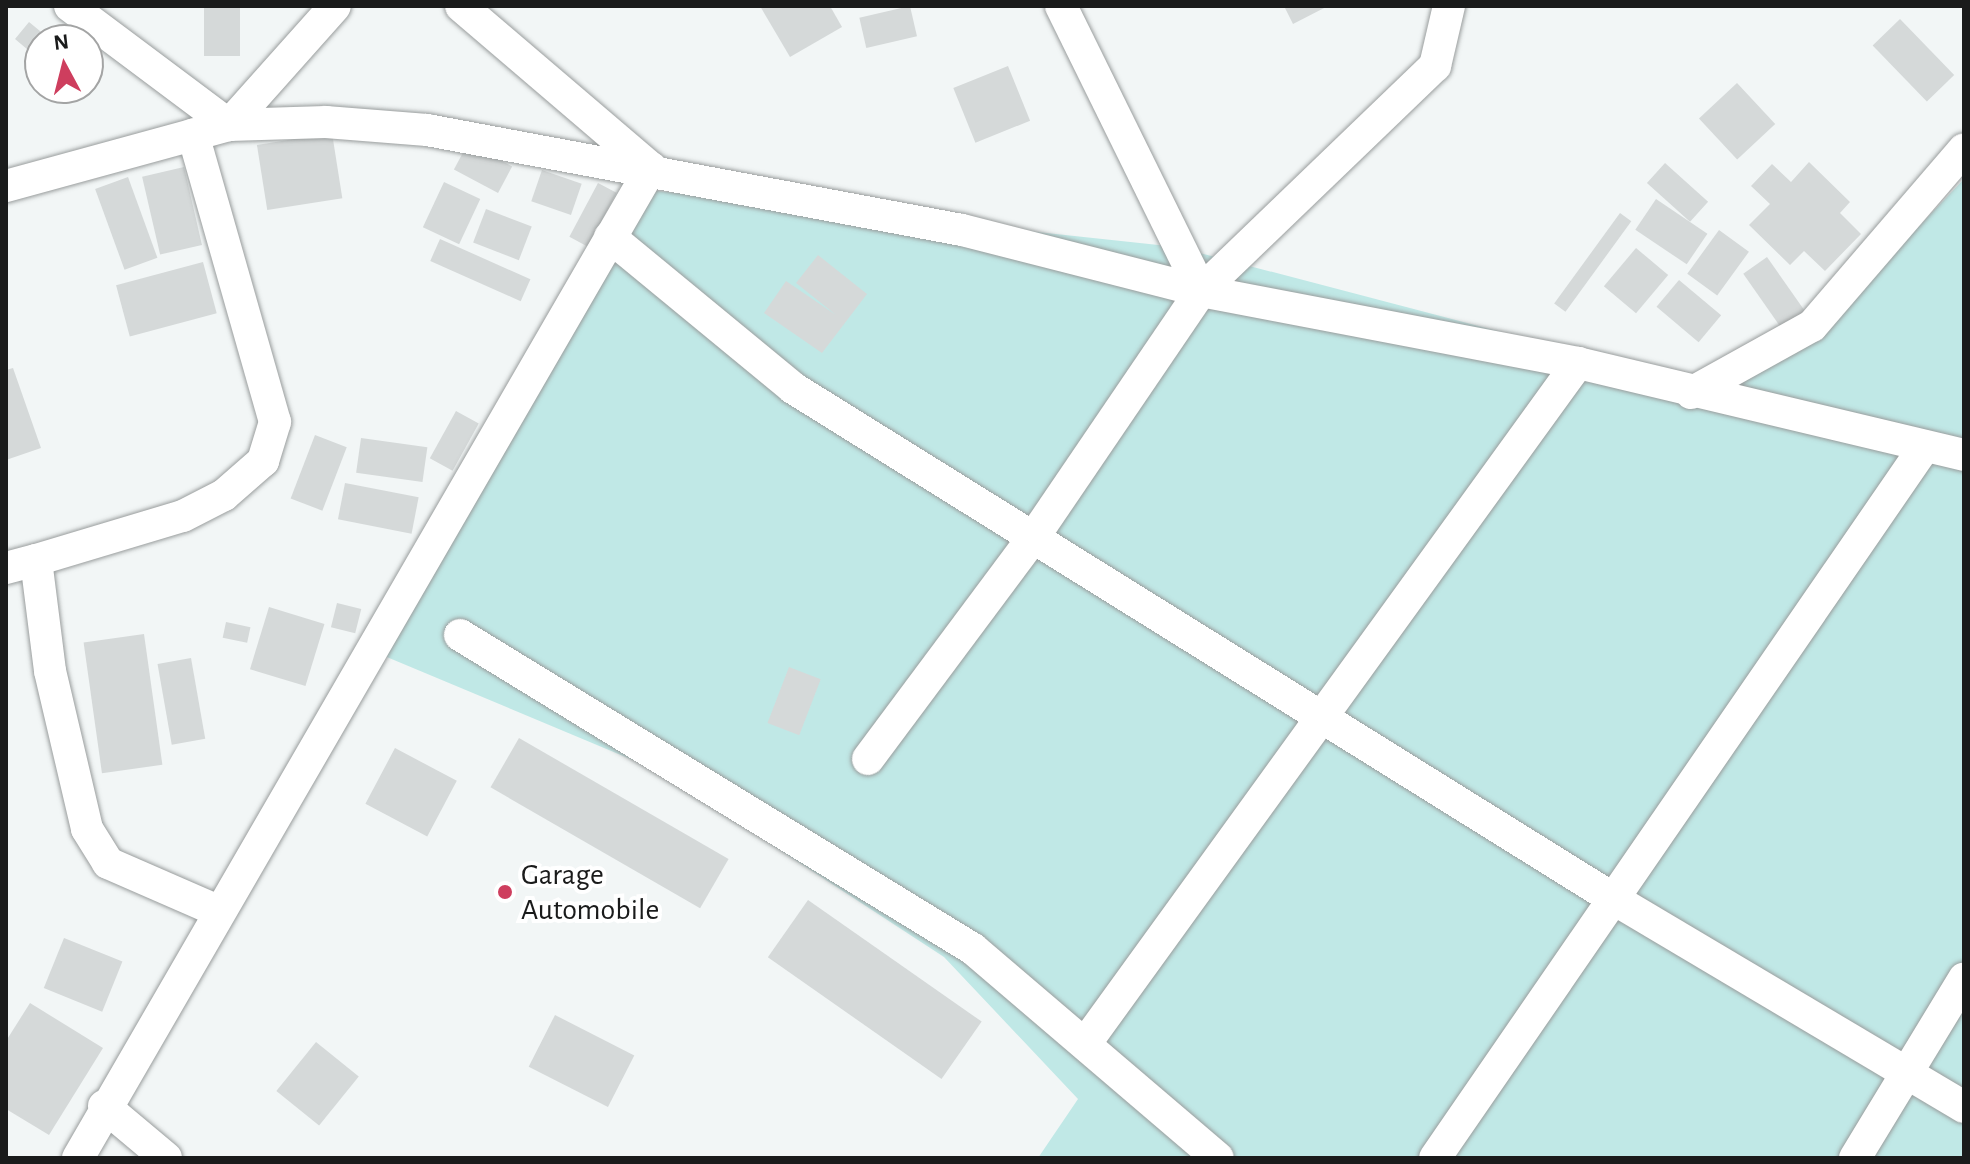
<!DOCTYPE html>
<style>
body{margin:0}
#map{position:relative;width:1970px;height:1164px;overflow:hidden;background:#f2f6f6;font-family:"Alegreya Sans",sans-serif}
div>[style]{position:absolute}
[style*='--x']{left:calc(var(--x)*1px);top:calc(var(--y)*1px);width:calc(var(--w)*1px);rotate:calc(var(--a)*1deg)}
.green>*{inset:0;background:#c0e8e6}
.building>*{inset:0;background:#d5d9d9;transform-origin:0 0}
.roads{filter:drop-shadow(0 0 2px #999d9d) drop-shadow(0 0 2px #999d9d)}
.minor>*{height:32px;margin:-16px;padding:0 16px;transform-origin:16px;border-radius:16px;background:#fff}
.dots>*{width:22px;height:22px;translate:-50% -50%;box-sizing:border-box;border:4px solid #fff;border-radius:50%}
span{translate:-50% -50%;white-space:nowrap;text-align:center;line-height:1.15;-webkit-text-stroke:8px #fff;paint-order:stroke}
.poi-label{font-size:30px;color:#1a1b1b}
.left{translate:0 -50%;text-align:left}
.frame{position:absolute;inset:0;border:8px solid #1a1b1b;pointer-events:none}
.north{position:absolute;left:24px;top:24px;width:80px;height:80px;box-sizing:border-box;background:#fff;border:2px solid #a3a4a4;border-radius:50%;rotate:353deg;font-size:22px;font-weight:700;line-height:32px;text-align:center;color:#1a1b1b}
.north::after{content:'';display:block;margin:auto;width:28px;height:36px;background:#ce3e5e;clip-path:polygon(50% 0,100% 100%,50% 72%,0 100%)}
</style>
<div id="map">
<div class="green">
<i style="clip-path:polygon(1964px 179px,1964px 1158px,1038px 1158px,1078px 1099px,944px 957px,659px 771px,370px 650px,639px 189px,1177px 247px,1597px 357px,1705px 393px,1825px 325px)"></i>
</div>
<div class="building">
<i style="left:204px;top:6px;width:36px;height:50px"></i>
<i style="clip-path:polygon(760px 6px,830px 6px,842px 27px,790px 57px)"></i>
<i style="left:910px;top:6px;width:31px;height:52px;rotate:77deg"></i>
<i style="clip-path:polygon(1284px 6px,1328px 6px,1293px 24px)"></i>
<i style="left:1900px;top:19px;width:78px;height:38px;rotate:46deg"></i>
<i style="clip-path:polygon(29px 22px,51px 40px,40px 40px,40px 60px,15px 39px)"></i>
<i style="left:1008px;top:66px;width:59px;height:59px;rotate:68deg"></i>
<i style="left:1737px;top:83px;width:56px;height:52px;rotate:47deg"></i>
<i style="left:332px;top:133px;width:66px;height:76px;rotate:81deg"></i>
<i style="left:468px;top:143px;width:50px;height:30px;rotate:28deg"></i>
<i style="clip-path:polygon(1809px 162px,1850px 202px,1840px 213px,1861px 234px,1825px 271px,1804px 251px,1790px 265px,1749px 225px,1770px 204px,1751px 186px,1772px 164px,1791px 182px)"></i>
<i style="left:1665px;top:163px;width:58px;height:27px;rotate:42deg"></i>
<i style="left:184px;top:167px;width:80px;height:43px;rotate:77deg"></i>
<i style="left:542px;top:170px;width:42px;height:33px;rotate:19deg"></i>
<i style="left:128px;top:177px;width:86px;height:35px;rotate:70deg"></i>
<i style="left:444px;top:182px;width:40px;height:50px;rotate:25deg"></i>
<i style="left:598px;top:183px;width:21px;height:61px;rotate:28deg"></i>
<i style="left:1656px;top:199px;width:62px;height:37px;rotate:34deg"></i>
<i style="left:486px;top:209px;width:49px;height:36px;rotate:21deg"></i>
<i style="left:1620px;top:213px;width:14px;height:112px;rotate:36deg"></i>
<i style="left:1719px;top:230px;width:37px;height:54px;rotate:36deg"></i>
<i style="left:440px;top:239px;width:99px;height:24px;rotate:24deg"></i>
<i style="left:1636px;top:248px;width:42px;height:50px;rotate:40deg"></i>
<i style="clip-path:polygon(818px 255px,867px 294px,822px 353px,764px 313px,786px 281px,836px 315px,796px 283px)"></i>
<i style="left:1767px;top:257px;width:70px;height:29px;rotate:55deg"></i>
<i style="left:203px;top:262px;width:53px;height:90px;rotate:75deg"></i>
<i style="left:1679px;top:280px;width:55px;height:35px;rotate:40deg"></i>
<i style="clip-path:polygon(13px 368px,41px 448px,6px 460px,6px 370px)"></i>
<i style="left:456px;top:411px;width:26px;height:54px;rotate:29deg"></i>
<i style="left:315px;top:435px;width:34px;height:68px;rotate:21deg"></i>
<i style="left:361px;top:438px;width:67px;height:35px;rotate:8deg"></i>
<i style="left:345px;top:483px;width:75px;height:37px;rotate:11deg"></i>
<i style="left:337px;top:603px;width:25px;height:25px;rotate:14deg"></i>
<i style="left:269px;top:607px;width:58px;height:65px;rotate:17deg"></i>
<i style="left:226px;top:622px;width:25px;height:16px;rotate:12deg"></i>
<i style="left:144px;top:634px;width:132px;height:61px;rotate:82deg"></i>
<i style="left:191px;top:658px;width:82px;height:34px;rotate:80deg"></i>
<i style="left:789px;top:667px;width:34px;height:60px;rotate:21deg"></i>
<i style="left:519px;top:738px;width:242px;height:57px;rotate:30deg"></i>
<i style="left:395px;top:748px;width:70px;height:63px;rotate:28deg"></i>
<i style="left:808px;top:900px;width:212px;height:70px;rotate:35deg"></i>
<i style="left:64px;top:938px;width:63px;height:54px;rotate:22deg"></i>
<i style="clip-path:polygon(30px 1003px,103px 1048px,49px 1135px,6px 1109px,6px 1041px)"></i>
<i style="left:555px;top:1015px;width:89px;height:58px;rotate:27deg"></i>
<i style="left:316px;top:1042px;width:55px;height:63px;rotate:39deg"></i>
</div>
<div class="roads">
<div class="minor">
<i style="--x:70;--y:6;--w:199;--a:36.8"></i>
<i style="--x:461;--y:6;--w:250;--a:40.5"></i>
<i style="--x:1061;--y:6;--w:318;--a:63.8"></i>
<i style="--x:229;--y:125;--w:159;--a:-48.3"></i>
<i style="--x:6;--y:186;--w:231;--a:-15.3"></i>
<i style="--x:229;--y:125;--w:97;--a:-1.8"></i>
<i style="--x:326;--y:122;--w:101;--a:4.5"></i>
<i style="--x:427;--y:130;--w:544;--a:10.59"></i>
<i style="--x:962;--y:230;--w:247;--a:14.3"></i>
<i style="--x:1201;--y:291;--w:384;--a:10.8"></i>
<i style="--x:1578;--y:363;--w:397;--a:13.4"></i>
<i style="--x:610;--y:237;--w:237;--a:39.5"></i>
<i style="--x:793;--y:388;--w:965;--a:31.91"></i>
<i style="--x:1612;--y:898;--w:409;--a:30.7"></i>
<i style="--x:1691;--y:393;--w:138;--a:-29"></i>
<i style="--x:1812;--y:326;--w:233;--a:-49.3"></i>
<i style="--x:36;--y:560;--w:153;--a:-16.7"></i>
<i style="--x:183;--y:516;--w:46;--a:-27.1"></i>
<i style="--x:224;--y:495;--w:52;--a:-41.1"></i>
<i style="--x:263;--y:461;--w:41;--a:-72.9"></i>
<i style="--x:275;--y:422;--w:299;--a:-105.9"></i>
<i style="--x:6;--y:568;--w:31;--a:-15"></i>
<i style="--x:36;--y:560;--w:112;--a:82.8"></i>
<i style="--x:50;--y:671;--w:162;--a:76.8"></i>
<i style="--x:87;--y:829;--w:40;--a:58"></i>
<i style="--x:108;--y:863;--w:120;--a:23.6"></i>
<i style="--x:460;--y:635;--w:601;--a:31.47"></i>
<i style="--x:973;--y:949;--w:322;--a:40.5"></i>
<i style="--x:868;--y:759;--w:276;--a:-53.3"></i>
<i style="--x:1033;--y:538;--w:299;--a:-55.8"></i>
<i style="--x:1201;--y:291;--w:325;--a:-43.9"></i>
<i style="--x:1435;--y:66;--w:62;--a:-76.9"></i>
<i style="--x:1085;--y:1044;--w:841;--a:-54.1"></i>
<i style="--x:104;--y:1106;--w:81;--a:40"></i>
<i style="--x:78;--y:1158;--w:1144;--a:-59.94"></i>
<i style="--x:1435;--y:1158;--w:864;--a:-55.46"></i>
<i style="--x:1855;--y:1158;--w:210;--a:-58.7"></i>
</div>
</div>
<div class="dots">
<i style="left:505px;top:892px;background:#ce3e5e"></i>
</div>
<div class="poi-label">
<span class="left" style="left:521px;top:892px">Garage<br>Automobile</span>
</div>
<div class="frame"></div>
<div class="north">N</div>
</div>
